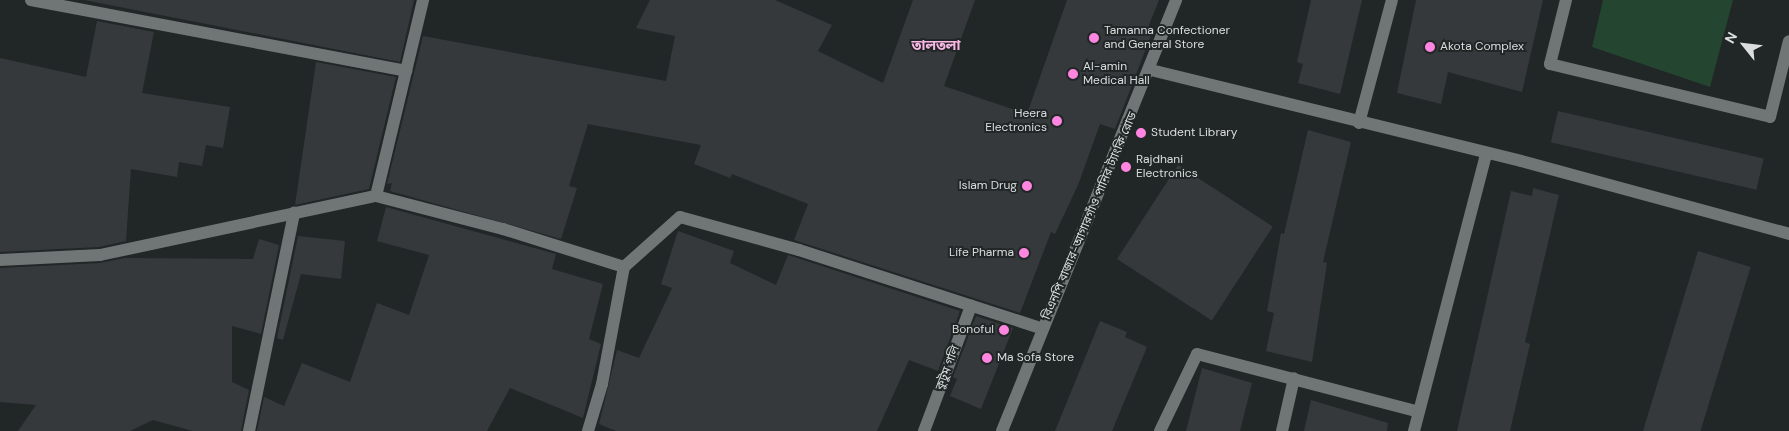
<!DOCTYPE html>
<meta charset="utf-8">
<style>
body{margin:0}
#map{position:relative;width:1789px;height:431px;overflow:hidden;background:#212626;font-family:"DM Sans","Noto Sans Bengali",sans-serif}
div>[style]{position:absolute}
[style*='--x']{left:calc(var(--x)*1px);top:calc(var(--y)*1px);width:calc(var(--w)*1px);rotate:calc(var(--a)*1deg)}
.green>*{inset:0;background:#244530}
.building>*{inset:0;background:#35393b;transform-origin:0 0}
.street>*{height:12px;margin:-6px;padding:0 6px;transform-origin:6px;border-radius:6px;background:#707576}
.dots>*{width:14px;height:14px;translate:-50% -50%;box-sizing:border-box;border:2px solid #212626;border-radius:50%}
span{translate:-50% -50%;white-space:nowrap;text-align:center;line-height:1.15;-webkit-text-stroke:4px #212626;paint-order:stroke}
.poi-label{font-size:12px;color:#dbdede}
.left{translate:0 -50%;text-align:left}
.right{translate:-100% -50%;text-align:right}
.street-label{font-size:12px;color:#dbdede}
.neighbourhood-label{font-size:14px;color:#fcb8e8;font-weight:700}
.north{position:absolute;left:1719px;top:20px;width:50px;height:50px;-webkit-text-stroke:4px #212626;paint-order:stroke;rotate:299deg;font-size:14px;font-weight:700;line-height:20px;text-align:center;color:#dbdede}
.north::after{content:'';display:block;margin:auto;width:18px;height:22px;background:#dbdede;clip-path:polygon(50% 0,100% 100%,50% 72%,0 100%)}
</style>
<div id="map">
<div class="green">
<i style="clip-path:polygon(1603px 0,1733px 0,1710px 87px,1592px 47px)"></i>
</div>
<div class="building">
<i style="clip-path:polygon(84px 0,414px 0,400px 62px)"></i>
<i style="clip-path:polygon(650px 0,775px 0,832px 25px,818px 51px,883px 83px,913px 0,975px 0,944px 86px,1027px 114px,1067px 0,1159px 0,1147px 30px,1152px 33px,1115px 129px,1100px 124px,1078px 185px,1055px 234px,1051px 232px,1020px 313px,794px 240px,808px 204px,732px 174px,730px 178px,694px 164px,701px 145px,588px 124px,569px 186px,577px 188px,561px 239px,390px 191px,392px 183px,387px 184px,423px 36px,666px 81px,675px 36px,636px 28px)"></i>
<i style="clip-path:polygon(1311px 0,1362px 0,1340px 94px,1298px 83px,1303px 64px,1297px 62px)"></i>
<i style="clip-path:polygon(1416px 0,1543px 0,1522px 92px,1448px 72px,1441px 104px,1397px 93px)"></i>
<i style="clip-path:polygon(97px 21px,154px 32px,142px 93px,230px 107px,223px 148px,206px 145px,202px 166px,179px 162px,177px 177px,131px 169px,126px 241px,99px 247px,0 252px,0 58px,86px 77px)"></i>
<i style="clip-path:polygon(316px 62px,396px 77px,369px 189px,295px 205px)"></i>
<i style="left:1558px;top:111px;width:211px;height:32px;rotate:13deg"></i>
<i style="clip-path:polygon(1308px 130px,1351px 142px,1323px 262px,1327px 263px,1312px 362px,1266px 351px,1274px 313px,1267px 311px,1281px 233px,1284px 234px)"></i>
<i style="left:1178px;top:165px;width:113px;height:112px;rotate:33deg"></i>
<i style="clip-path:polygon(1533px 188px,1559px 195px,1525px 342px,1530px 344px,1510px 431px,1457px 431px,1511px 191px,1532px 196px)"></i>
<i style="clip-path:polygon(386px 207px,556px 254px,552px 269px,603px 284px,589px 339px,601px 344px,583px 418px,510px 388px,487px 431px,257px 431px,264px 397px,284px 406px,302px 363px,350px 382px,377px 303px,409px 315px,429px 255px,377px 241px)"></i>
<i style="clip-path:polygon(678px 231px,734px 251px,730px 263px,776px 285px,788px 255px,960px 311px,938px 371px,909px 360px,877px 431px,616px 431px,599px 424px,617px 350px,639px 358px,672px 288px,661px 284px)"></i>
<i style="clip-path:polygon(298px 236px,345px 241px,341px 279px,301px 274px,283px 340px,277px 338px)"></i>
<i style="clip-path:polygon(259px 239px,279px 245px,261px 334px,232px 326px,232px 382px,249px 390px,241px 431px,193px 431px,153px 420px,130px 431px,18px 431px,36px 405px,0 402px,0 268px,100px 263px,125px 258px,253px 259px)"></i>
<i style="left:1698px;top:251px;width:55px;height:188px;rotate:17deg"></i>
<i style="clip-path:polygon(976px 316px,1013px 328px,981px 409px,950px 396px,957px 379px,953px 377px)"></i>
<i style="clip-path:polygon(1100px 321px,1127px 332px,1125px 337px,1147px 347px,1112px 431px,1055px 431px)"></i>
<i style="clip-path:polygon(1202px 368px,1252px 383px,1240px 431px,1186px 431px)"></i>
<i style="clip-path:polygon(1311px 400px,1388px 423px,1387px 431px,1304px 431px)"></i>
</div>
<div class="street">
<i style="--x:31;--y:0;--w:382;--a:10.7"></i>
<i style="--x:1566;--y:0;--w:66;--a:104"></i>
<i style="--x:1550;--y:64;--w:226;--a:13.5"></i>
<i style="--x:1770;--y:117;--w:78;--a:-76"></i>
<i style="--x:1151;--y:70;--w:381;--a:13.8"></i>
<i style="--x:1521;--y:161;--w:278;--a:15.2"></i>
<i style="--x:1359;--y:123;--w:127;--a:-75"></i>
<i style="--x:376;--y:196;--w:202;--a:-76.5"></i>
<i style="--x:0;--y:260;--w:100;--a:-2.9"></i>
<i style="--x:100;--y:255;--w:282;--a:-12.1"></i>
<i style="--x:376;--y:196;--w:131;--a:14.6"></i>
<i style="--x:503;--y:229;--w:127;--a:17.4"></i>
<i style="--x:249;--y:431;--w:223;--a:-78.3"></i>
<i style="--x:588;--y:431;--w:49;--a:-73.4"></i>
<i style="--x:602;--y:384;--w:119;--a:-79.4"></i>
<i style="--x:624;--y:267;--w:75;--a:-41.8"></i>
<i style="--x:680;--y:217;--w:123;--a:15.5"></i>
<i style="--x:799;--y:250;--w:256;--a:17.9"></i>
<i style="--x:924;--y:431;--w:134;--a:-69.4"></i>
<i style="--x:1002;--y:431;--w:465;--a:-68"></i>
<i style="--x:1160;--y:431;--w:85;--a:-64.3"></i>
<i style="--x:1197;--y:354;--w:229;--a:14.6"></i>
<i style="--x:1282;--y:431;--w:54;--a:-77.2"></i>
<i style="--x:1414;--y:431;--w:286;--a:-75.4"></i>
</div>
<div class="dots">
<i style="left:1094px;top:38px;background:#fe85e0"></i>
<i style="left:1430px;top:47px;background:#fe85e0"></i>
<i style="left:1073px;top:74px;background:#fe85e0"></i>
<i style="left:1057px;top:121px;background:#fe85e0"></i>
<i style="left:1141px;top:133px;background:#fe85e0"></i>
<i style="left:1126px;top:167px;background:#fe85e0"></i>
<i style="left:1027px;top:186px;background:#fe85e0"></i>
<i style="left:1024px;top:253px;background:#fe85e0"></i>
<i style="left:1004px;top:330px;background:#fe85e0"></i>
<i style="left:987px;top:358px;background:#fe85e0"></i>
</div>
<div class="poi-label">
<span class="left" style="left:1104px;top:38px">Tamanna Confectioner<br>and General Store</span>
<span class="left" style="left:1440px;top:47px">Akota Complex</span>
<span class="left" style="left:1083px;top:74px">Al-amin<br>Medical Hall</span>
<span class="right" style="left:1047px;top:121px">Heera<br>Electronics</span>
<span class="left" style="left:1151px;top:133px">Student Library</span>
<span class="left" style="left:1136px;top:167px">Rajdhani<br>Electronics</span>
<span class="right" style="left:1017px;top:186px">Islam Drug</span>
<span class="right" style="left:1014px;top:253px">Life Pharma</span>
<span class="right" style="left:994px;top:330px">Bonoful</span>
<span class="left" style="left:997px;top:358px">Ma Sofa Store</span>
</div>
<div class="street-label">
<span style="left:1090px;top:216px;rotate:-67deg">বিএনপি বাজার-আগারগাঁও পানির ট্যাংকি রোড</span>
<span style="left:948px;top:368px;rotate:-69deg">কুটুম গলি</span>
</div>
<div class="neighbourhood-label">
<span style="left:936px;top:45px">তালতলা</span>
</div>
<div class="north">N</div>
</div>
